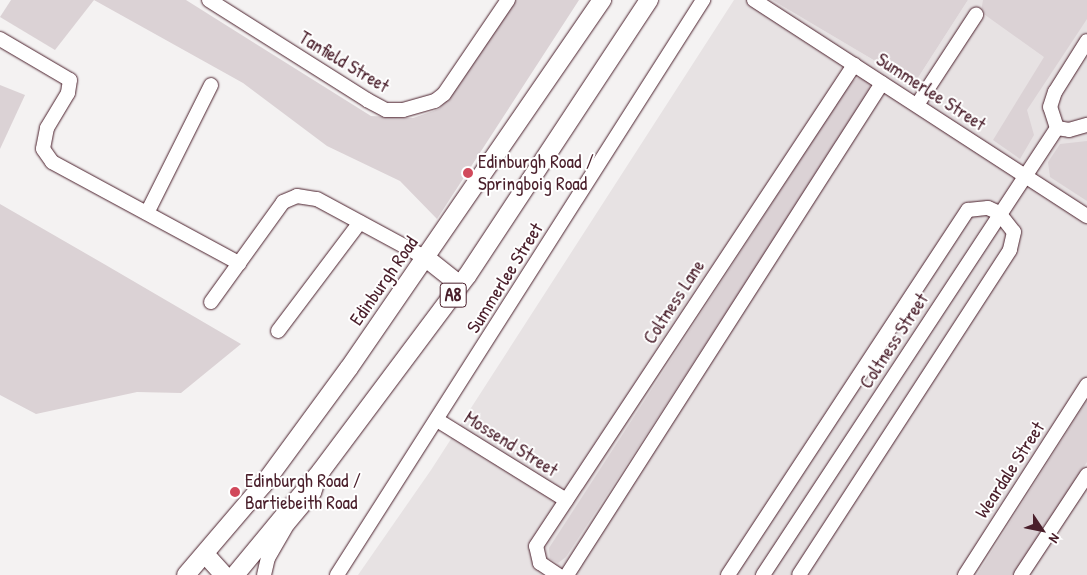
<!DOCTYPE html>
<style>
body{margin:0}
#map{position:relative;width:1087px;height:575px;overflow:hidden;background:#f4f2f2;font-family:"Patrick Hand",sans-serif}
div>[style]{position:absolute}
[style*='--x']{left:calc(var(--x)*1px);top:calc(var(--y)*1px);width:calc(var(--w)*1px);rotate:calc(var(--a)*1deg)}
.built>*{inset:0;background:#e7e2e3}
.green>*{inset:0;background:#dbd2d5}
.roads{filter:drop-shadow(0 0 1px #4a1f2b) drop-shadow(0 0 1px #4a1f2b)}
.minor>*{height:14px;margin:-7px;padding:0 7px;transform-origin:7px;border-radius:7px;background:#fff}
.major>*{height:18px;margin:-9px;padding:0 9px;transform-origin:9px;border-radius:9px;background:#fff}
.dots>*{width:14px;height:14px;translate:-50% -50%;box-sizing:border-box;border:2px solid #fff;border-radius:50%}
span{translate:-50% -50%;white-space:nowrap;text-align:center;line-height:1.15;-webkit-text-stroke:4px #fff;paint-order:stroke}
.shield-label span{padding:1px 4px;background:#fff;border:1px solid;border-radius:4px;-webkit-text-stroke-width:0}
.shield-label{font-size:18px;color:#4a1f2b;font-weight:700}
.street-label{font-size:19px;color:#4a1f2b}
.poi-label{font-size:19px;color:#4a1f2b}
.left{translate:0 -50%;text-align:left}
.north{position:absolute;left:1017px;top:505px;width:50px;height:50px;-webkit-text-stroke:4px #fff;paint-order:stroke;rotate:124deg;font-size:14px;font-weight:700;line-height:20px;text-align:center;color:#4a1f2b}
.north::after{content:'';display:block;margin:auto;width:18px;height:22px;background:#4a1f2b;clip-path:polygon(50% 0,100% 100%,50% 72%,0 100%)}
</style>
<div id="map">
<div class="built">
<i style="clip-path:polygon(734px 0,772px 0,914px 84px,968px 0,1087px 0,1087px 575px,358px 575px,431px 470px)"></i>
</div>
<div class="green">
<i style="clip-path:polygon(11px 0,94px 0,55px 50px,0 17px)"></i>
<i style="clip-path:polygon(94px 0,186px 0,371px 116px,413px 118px,439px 109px,457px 88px,516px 0,579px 0,437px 219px,400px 181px,327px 146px,243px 83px)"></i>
<i style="clip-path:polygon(772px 0,968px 0,914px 84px)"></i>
<i style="clip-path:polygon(983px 0,1087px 0,1087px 19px,1027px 110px,1034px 135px,1020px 159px,993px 140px,1044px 57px,981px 12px)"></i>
<i style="clip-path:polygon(861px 76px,870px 84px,870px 93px,566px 557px,558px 563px,550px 559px,549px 548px,850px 83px)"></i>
<i style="clip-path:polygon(0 85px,25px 95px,0 149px)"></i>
<i style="clip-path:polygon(1087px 141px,1087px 201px,1050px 177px,1048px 162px,1060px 144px)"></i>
<i style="clip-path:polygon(0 204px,104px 264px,241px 344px,181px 393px,137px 392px,36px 414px,0 395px)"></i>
<i style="clip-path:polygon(1087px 400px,1087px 462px,1014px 575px,977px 575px)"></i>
</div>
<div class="roads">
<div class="minor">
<i style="--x:209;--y:0;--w:187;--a:32.3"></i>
<i style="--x:367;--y:100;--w:21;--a:28"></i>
<i style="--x:386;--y:110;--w:17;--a:0"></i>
<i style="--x:403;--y:110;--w:33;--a:-16"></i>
<i style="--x:435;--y:101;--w:11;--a:-38"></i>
<i style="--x:444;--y:94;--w:114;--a:-55.8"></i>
<i style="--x:754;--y:0;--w:397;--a:33"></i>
<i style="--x:0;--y:39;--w:81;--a:30.4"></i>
<i style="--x:70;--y:80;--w:13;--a:99"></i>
<i style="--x:68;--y:93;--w:41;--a:121"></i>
<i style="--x:47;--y:128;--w:21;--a:101"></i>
<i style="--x:43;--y:149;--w:16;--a:55"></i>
<i style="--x:52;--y:162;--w:213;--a:28.4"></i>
<i style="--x:917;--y:105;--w:108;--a:-56.8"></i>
<i style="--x:1057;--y:128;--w:22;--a:-108"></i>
<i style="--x:1050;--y:107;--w:16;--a:-72"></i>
<i style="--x:1055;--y:92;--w:60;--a:-57.9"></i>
<i style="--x:1057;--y:128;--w:12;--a:9"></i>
<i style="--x:1069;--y:130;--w:19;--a:-16"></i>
<i style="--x:147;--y:213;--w:143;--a:-63.4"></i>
<i style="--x:211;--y:302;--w:123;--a:-54.2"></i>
<i style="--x:283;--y:202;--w:15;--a:-23"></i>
<i style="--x:297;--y:196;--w:20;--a:9"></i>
<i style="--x:317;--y:199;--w:124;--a:28.4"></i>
<i style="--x:278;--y:331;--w:136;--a:-53"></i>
<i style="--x:437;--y:420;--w:152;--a:31.8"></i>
<i style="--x:264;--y:575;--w:17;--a:-77"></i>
<i style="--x:268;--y:558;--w:39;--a:-60"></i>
<i style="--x:288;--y:524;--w:40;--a:-50"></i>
<i style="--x:314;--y:493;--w:20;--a:-72"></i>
<i style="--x:337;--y:575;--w:682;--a:-57.52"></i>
<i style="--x:558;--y:575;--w:22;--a:-146"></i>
<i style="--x:540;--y:563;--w:17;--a:-103"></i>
<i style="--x:536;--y:546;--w:577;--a:-56.53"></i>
<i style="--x:567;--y:575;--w:584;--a:-57.37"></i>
<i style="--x:728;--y:575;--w:437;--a:-56.7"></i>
<i style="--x:968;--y:210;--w:20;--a:-6"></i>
<i style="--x:988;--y:208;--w:12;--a:24"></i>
<i style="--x:999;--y:213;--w:24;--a:52"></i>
<i style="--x:1014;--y:232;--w:18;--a:103"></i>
<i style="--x:1010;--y:250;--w:387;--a:123"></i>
<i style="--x:763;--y:575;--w:535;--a:-56.67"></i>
<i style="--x:965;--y:575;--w:226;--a:-57.3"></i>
<i style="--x:1021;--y:575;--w:120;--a:-56.6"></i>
</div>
<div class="major">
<i style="--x:426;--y:258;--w:43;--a:38.5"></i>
<i style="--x:205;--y:554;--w:28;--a:48"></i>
<i style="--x:186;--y:575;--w:118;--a:-49.5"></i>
<i style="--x:263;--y:485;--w:145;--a:-53.7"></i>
<i style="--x:349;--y:368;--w:447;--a:-55.5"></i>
<i style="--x:235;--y:575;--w:135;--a:-50.4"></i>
<i style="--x:321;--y:471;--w:244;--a:-53.2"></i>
<i style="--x:467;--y:276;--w:331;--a:-56.6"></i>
</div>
</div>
<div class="dots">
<i style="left:468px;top:173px;background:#d1495b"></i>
<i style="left:235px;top:492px;background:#d1495b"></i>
</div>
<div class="shield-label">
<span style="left:453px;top:295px">A8</span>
</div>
<div class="street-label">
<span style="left:344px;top:62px;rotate:31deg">Tanfield Street</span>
<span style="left:931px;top:92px;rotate:33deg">Summerlee Street</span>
<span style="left:505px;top:278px;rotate:-58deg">Summerlee Street</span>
<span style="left:384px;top:281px;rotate:-55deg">Edinburgh Road</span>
<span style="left:674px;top:302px;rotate:-57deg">Coltness Lane</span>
<span style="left:894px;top:341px;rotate:-57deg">Coltness Street</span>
<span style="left:511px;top:444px;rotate:32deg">Mossend Street</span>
<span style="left:1010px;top:470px;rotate:-57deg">Weardale Street</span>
</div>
<div class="poi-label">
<span class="left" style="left:478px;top:173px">Edinburgh Road /<br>Springboig Road</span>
<span class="left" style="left:245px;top:492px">Edinburgh Road /<br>Bartiebeith Road</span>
</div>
<div class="north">N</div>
</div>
